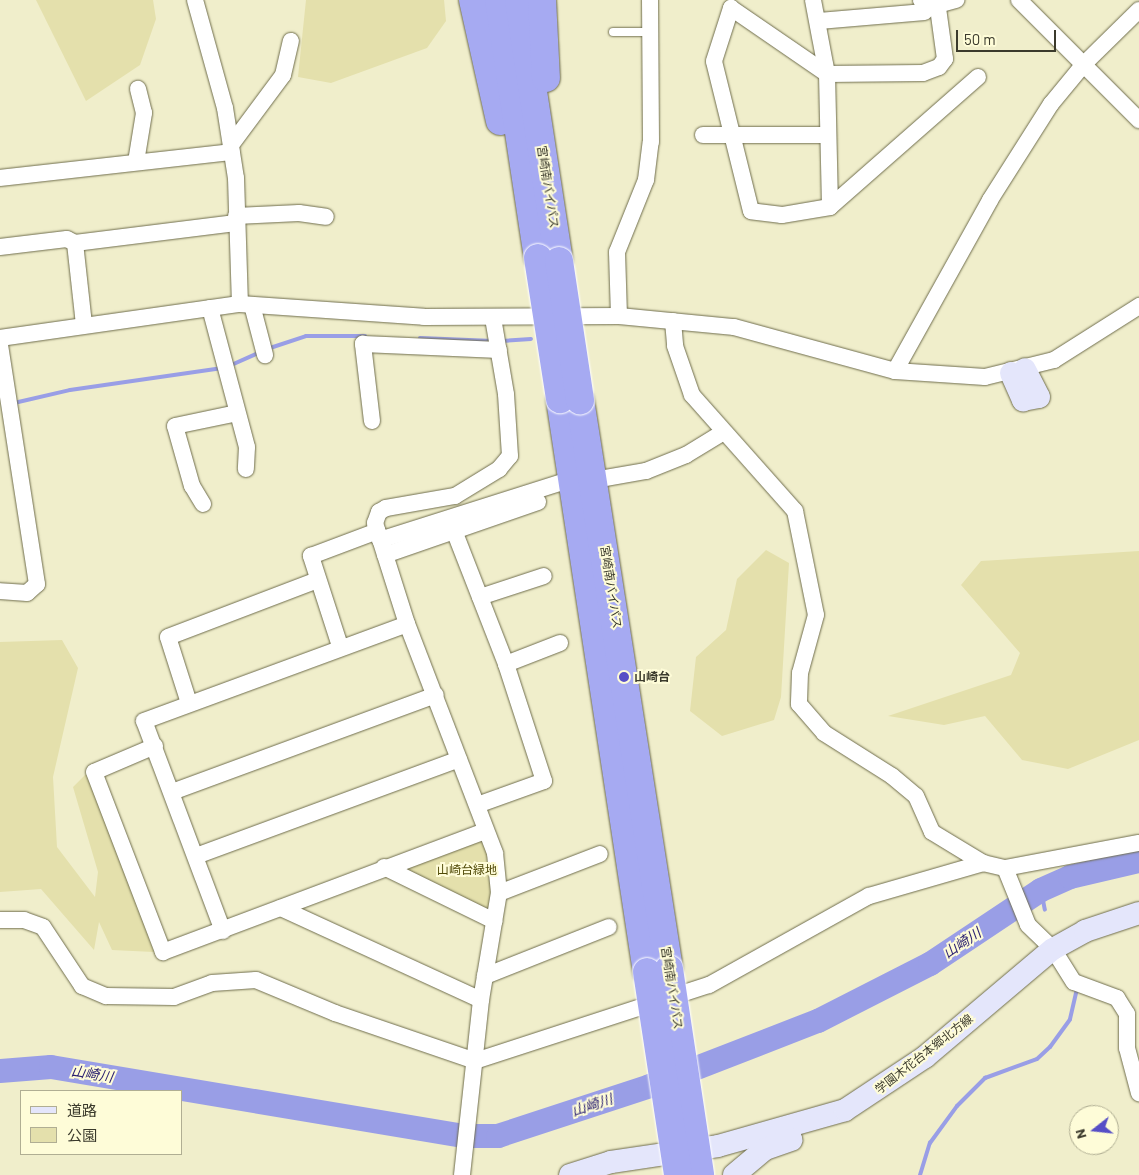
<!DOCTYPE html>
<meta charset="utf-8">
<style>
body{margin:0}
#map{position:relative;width:1139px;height:1175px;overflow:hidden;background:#f0eecb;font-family:Barlow,"Noto Sans JP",sans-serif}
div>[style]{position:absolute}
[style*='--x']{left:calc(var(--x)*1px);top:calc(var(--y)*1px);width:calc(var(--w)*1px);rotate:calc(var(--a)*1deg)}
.green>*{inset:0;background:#e4e0ac}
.stream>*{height:4px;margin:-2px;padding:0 2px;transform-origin:2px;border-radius:2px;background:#999ee6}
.river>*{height:24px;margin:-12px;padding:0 12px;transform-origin:12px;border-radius:12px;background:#999ee6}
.roads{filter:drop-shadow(0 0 1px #6f6d4d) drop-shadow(0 0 1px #6f6d4d)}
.lane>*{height:8px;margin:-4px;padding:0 4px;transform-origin:4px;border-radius:4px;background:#fff}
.street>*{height:16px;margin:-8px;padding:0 8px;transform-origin:8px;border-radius:8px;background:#fff}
.secondary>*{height:22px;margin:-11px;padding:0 11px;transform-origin:11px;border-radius:11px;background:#e4e6fb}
.highway>*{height:28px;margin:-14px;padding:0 14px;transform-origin:14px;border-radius:14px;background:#a6aaf2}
.bridges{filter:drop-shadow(0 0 1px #fff) drop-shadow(0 0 1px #fff)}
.highway-bridge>*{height:28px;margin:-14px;padding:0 14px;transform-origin:14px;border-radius:14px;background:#a6aaf2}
.dots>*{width:14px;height:14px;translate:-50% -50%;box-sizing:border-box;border:2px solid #fefcd8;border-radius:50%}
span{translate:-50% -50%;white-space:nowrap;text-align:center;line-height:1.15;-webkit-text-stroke:4px #fefcd8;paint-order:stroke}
.street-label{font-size:12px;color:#3b3a2c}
.poi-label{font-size:12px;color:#3b3a2c;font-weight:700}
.left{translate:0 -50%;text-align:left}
.park-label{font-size:12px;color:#4f4906}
.water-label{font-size:14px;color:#281e70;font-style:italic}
.legend{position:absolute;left:20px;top:1090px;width:162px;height:65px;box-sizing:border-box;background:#fefcd8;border:1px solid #b0ae93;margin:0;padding:6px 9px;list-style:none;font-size:15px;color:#3b3a2c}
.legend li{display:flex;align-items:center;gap:10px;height:25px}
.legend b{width:25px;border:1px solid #b0ae93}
.north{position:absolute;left:1069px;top:1105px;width:50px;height:50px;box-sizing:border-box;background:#fefcd8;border:1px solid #b0ae93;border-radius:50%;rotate:254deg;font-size:14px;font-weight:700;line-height:20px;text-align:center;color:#3b3a2c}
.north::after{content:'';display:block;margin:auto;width:18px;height:22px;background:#564ec6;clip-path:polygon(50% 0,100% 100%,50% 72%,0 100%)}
.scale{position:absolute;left:956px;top:30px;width:100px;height:22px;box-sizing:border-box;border:2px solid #3b3a2c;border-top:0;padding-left:6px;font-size:15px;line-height:18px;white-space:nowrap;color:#3b3a2c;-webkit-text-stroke:4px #fefcd8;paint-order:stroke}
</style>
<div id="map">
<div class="green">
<i style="clip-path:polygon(36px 0,153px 0,156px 19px,140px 65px,86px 101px)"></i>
<i style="clip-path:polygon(306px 0,444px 0,446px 21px,427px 48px,331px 83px,298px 77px)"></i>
<i style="clip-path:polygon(766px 550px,789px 563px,781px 697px,774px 720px,722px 736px,690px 711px,696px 657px,726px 630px,737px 579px)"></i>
<i style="clip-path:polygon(1139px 551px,1139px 740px,1068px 769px,1022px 760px,985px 716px,944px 725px,888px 716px,1011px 675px,1020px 653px,961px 585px,981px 561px)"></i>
<i style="clip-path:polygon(62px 640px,78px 668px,53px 777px,57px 847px,95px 897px,98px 872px,73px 787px,88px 772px,154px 952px,112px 950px,99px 922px,94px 950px,41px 889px,0 892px,0 642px)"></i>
<i style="clip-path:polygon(477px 838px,488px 843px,493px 904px,488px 909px,406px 870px,406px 863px)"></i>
</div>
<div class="stream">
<i style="--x:420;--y:338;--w:73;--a:2.4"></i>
<i style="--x:502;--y:341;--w:29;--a:-4"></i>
<i style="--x:267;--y:349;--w:41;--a:-18.4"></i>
<i style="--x:306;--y:336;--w:59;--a:0"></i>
<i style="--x:229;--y:366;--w:35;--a:-24"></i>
<i style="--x:14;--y:403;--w:57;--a:-13.1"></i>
<i style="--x:70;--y:390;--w:154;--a:-8.2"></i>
<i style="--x:1041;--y:890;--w:20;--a:79"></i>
<i style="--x:920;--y:1175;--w:34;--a:-73"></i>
<i style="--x:930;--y:1143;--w:46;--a:-53.9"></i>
<i style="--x:957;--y:1106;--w:40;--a:-45"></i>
<i style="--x:985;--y:1078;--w:55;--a:-20.1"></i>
<i style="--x:1037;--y:1059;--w:18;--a:-43"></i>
<i style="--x:1050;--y:1047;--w:34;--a:-54"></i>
<i style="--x:1070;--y:1019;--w:31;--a:-77"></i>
</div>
<div class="river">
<i style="--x:0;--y:1071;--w:51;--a:-4.5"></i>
<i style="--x:51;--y:1067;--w:419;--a:9.5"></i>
<i style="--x:464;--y:1136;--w:34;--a:0"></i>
<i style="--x:498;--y:1136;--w:160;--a:-18.2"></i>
<i style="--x:650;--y:1086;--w:180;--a:-21.2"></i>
<i style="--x:818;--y:1021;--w:126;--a:-27"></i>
<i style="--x:930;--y:964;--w:133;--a:-33.7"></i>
<i style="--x:1041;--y:890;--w:32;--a:-24"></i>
<i style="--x:1070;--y:877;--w:71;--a:-13.1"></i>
</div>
<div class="roads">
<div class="lane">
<i style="--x:613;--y:32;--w:34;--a:0"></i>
</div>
<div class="street">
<i style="--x:195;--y:0;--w:112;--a:74.5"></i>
<i style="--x:225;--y:108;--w:71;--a:81.1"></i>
<i style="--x:236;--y:178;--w:126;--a:88.2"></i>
<i style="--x:813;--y:0;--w:75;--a:79.3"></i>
<i style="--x:827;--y:74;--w:96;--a:-0.6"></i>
<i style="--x:923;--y:73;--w:17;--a:-21"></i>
<i style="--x:939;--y:67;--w:10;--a:-53"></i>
<i style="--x:945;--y:59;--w:51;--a:-97.8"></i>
<i style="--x:921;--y:0;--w:20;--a:11"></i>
<i style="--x:941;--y:4;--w:16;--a:-15"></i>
<i style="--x:1019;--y:0;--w:170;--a:45"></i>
<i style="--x:731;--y:8;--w:116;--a:34.5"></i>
<i style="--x:827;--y:74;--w:133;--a:88.7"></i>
<i style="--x:830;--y:207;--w:49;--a:170.5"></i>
<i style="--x:782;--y:215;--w:31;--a:-173"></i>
<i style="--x:751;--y:211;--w:154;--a:-103.9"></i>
<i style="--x:714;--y:61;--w:56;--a:-72.2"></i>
<i style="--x:819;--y:21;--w:106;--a:-4.9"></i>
<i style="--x:703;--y:135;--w:125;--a:0"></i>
<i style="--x:231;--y:145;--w:87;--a:-53.4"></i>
<i style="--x:283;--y:75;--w:35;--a:-77"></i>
<i style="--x:136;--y:162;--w:50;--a:-80.7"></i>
<i style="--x:144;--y:113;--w:25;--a:-104"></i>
<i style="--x:0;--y:178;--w:233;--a:-6.4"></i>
<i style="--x:830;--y:207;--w:197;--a:-41.3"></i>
<i style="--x:236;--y:216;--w:63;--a:-2.7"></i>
<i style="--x:299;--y:213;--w:27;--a:8"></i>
<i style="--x:75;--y:243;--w:82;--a:83.7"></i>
<i style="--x:0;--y:247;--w:67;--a:-6.8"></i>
<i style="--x:67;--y:239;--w:9;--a:27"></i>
<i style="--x:75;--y:243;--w:162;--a:-7.1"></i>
<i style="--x:252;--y:305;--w:52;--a:75.4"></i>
<i style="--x:210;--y:308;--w:144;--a:75.1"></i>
<i style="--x:247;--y:447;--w:22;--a:93"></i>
<i style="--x:619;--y:316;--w:64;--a:-91.8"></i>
<i style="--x:617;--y:252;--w:78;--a:-68.1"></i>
<i style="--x:646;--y:180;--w:38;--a:-83"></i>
<i style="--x:651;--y:142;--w:142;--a:-90.4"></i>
<i style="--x:673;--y:321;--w:25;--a:85"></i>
<i style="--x:675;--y:346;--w:52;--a:70.9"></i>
<i style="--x:692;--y:395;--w:155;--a:48.4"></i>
<i style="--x:795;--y:511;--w:106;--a:78.6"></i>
<i style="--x:816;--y:615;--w:60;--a:105.4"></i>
<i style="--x:800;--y:673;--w:31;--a:92"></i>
<i style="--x:799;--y:704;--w:38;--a:49"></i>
<i style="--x:824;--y:733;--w:80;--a:32.3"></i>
<i style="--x:892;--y:776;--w:31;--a:40"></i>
<i style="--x:916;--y:796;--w:39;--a:66"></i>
<i style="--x:932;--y:832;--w:60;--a:31.3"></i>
<i style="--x:983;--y:863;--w:23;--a:13"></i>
<i style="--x:1005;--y:868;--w:136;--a:-10.6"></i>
<i style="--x:0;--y:338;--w:242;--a:-8.1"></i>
<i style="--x:240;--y:304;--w:184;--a:4"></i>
<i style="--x:424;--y:317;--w:195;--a:-0.3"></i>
<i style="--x:619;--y:316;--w:116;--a:5.5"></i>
<i style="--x:734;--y:327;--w:167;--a:15.3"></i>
<i style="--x:895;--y:371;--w:90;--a:3.8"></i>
<i style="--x:985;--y:377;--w:71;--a:-13.8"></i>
<i style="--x:1054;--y:360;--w:101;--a:-32.4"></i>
<i style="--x:0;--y:345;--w:242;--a:81.2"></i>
<i style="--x:37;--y:584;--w:13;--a:138"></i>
<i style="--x:27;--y:593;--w:27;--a:-176"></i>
<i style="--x:895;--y:371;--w:196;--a:-60.9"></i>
<i style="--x:990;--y:200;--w:114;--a:-57.6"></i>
<i style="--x:1051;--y:104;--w:52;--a:-50.5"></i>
<i style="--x:1084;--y:64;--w:77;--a:-44.5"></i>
<i style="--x:372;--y:421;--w:78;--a:-96.7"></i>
<i style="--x:363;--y:344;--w:136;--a:2.5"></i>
<i style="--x:594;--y:480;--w:53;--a:-9.8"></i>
<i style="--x:646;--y:471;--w:43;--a:-21.8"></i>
<i style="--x:686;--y:455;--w:42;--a:-31.4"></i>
<i style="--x:203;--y:504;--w:21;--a:-121"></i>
<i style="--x:192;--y:486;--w:62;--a:-105.8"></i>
<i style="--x:175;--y:426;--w:63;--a:-11.8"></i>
<i style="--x:455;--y:533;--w:141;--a:68.7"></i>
<i style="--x:506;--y:664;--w:123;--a:72"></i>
<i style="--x:544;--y:781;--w:71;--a:160.3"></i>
<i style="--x:380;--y:540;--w:201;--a:-17.6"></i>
<i style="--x:385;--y:555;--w:162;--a:-19.1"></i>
<i style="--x:480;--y:597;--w:67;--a:-18.2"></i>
<i style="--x:340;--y:646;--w:95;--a:-107.9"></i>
<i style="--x:311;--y:556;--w:71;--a:-20.7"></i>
<i style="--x:506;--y:664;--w:58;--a:-21.3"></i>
<i style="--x:189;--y:703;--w:69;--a:-107.7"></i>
<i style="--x:168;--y:637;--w:160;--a:-20.9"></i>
<i style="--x:155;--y:746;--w:66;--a:156.9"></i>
<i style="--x:94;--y:772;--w:193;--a:69"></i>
<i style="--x:163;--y:952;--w:344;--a:-20.6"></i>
<i style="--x:172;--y:792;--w:281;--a:-20.2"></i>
<i style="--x:196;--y:856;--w:280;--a:-20.2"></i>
<i style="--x:384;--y:867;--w:123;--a:26.1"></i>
<i style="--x:1005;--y:868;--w:61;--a:68"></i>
<i style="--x:1028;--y:925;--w:35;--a:44"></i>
<i style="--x:1053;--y:949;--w:39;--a:58"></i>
<i style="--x:1074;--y:982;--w:46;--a:20.4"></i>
<i style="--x:1117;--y:998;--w:19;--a:58"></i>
<i style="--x:1127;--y:1014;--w:34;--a:90"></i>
<i style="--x:1127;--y:1048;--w:47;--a:75.1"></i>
<i style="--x:499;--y:893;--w:108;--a:-21.1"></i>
<i style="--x:281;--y:908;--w:220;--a:24.7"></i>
<i style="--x:0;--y:920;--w:24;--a:0"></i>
<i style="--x:24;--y:920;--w:20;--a:20"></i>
<i style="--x:43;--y:927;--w:71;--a:56.5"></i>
<i style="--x:82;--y:986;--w:26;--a:23"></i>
<i style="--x:106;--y:996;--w:68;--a:0.8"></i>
<i style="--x:174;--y:997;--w:40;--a:-20.2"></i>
<i style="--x:212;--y:983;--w:44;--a:-3.9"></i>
<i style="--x:256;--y:980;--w:86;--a:22.7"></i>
<i style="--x:335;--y:1013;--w:148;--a:18.9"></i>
<i style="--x:475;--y:1061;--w:246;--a:-18"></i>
<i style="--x:709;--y:985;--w:183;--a:-29.1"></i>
<i style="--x:869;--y:896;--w:119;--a:-16.1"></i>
<i style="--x:223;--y:931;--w:224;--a:-110.6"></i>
<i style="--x:144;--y:721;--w:280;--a:-20.2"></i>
<i style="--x:485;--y:976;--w:133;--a:-21.6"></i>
<i style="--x:462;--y:1175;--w:176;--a:-83.8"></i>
<i style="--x:481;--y:1000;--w:109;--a:-80.5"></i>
<i style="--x:499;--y:893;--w:40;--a:-95.7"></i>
<i style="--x:495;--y:853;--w:245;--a:-111"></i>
<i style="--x:407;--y:624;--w:106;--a:-107.6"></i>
<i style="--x:375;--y:523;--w:12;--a:-70"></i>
<i style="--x:379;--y:512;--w:8;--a:-30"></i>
<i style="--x:386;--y:508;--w:70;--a:-9.9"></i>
<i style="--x:455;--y:496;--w:52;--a:-31.5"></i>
<i style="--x:499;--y:469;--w:17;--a:-50"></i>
<i style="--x:510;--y:456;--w:62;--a:-93.7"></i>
<i style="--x:506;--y:394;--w:77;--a:-99.7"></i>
</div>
<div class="secondary">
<i style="--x:1011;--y:373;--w:30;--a:66"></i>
<i style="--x:1023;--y:400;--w:16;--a:-11"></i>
<i style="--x:1039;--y:397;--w:31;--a:-117"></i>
<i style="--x:570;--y:1175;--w:43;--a:-17.6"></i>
<i style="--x:611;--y:1162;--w:108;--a:-8.5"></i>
<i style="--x:718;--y:1146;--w:132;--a:-15.8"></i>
<i style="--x:845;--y:1110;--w:96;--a:-33.5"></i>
<i style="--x:925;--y:1057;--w:167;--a:-40.2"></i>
<i style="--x:1053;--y:949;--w:37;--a:-29"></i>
<i style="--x:1085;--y:931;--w:57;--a:-18.4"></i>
<i style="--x:734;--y:1175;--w:40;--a:-40"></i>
<i style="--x:765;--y:1149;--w:28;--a:-19"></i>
</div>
<div class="highway">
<i style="--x:473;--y:0;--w:124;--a:77.4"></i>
<i style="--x:499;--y:0;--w:261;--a:81.4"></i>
<i style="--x:519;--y:0;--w:264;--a:81.3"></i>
<i style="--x:542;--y:0;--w:78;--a:87.1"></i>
<i style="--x:560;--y:399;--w:580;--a:81.37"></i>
<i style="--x:580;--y:400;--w:576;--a:81.11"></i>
</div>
</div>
<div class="bridges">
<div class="highway-bridge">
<i style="--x:538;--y:258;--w:143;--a:81.1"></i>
<i style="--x:559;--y:261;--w:141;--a:81.4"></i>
<i style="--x:669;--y:969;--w:208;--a:81.4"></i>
<i style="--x:647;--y:972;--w:205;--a:81.3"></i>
</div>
</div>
<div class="dots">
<i style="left:624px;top:677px;background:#564ec6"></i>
</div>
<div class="street-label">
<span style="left:548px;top:187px;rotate:81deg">宮崎南バイパス</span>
<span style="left:611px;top:587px;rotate:81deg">宮崎南バイパス</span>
<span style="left:672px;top:988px;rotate:81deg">宮崎南バイパス</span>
<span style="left:924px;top:1054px;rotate:-38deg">学園木花台本郷北方線</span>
</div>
<div class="poi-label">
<span class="left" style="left:634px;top:677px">山崎台</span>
</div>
<div class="park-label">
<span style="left:467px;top:870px">山崎台緑地</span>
</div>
<div class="water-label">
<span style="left:962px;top:943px;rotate:-34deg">山崎川</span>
<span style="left:92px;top:1074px;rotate:9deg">山崎川</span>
<span style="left:592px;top:1105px;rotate:-18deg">山崎川</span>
</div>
<ul class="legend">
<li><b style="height:6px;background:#e4e6fb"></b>道路</li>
<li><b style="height:14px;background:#e4e0ac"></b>公園</li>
</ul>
<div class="north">N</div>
<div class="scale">50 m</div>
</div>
